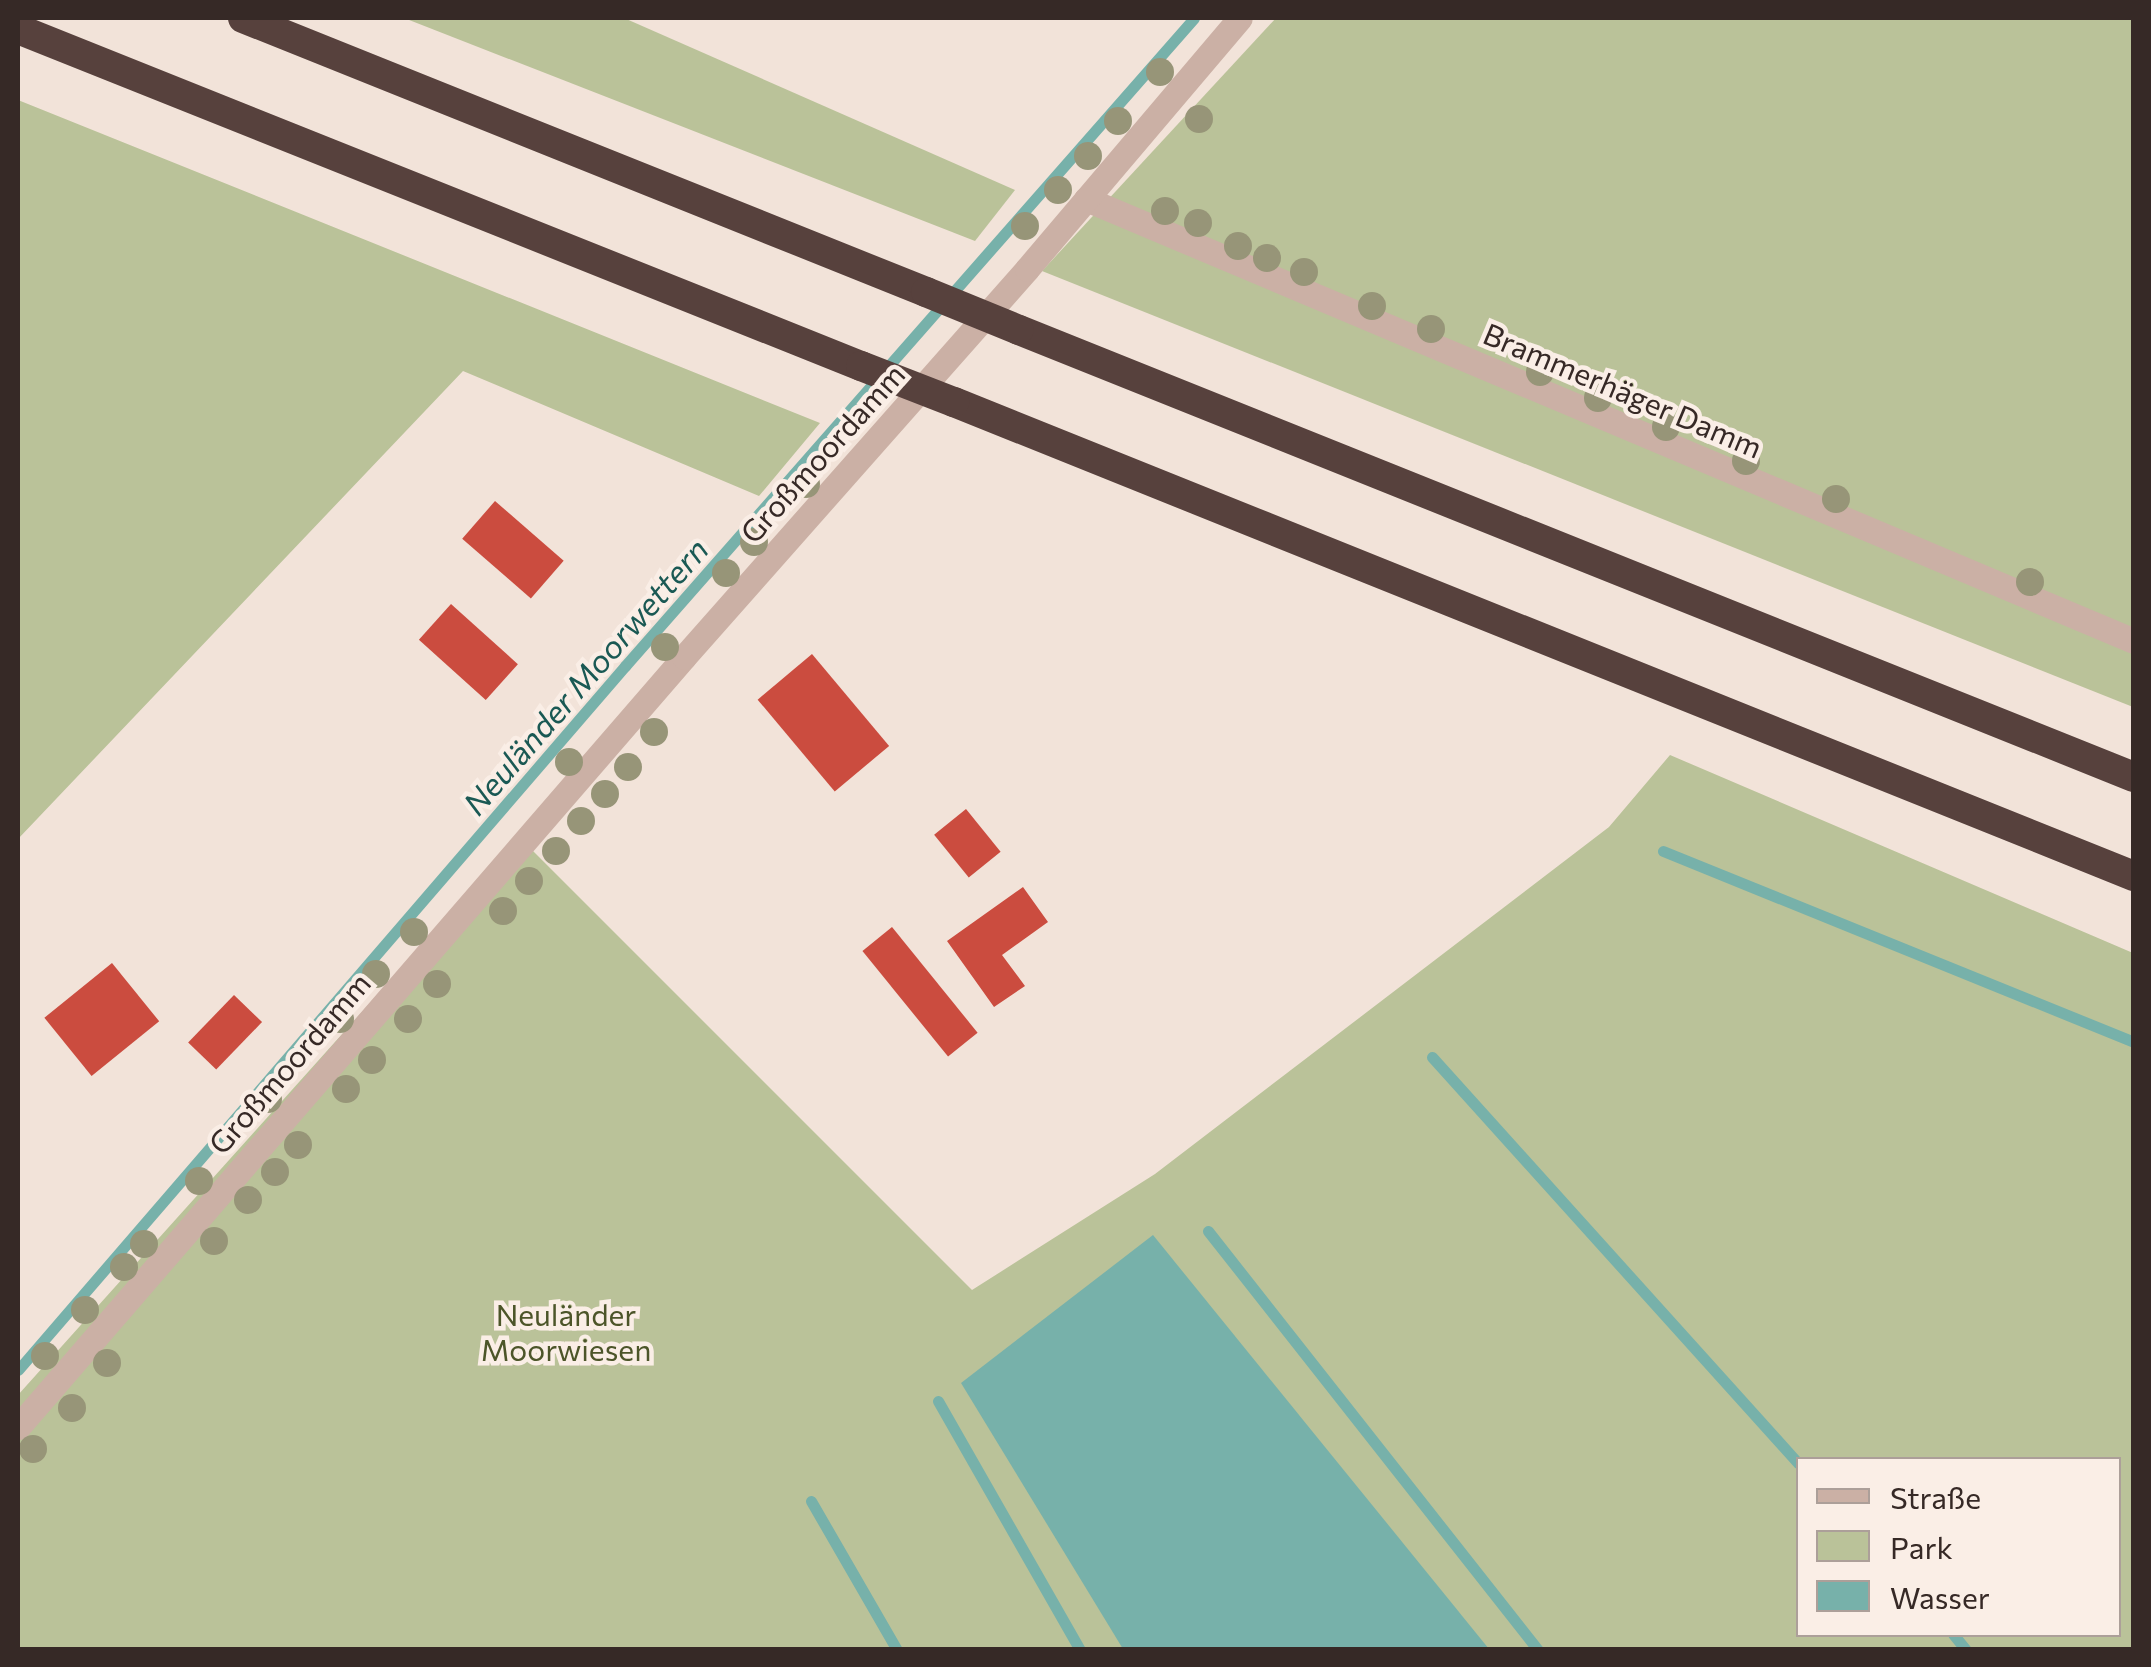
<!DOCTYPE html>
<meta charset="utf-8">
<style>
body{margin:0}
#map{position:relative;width:2151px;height:1667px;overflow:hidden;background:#f2e3d9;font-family:Commissioner,sans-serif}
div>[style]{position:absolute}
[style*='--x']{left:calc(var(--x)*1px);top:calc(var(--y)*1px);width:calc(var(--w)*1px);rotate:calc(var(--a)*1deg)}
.green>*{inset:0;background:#bac299}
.water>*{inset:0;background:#77b1aa}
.stream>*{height:11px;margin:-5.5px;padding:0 5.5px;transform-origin:5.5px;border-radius:5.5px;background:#77b1aa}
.building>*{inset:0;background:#cb4c3f;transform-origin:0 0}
.minor>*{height:25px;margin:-12.5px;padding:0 12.5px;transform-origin:12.5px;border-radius:12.5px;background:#cbb0a5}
.highway>*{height:30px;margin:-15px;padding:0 15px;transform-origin:15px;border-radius:15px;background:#57413d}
.highway-bridge>*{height:30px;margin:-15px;padding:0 15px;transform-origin:15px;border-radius:15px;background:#57413d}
.trees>*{width:28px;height:28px;margin:-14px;border-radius:50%;background:#979578}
span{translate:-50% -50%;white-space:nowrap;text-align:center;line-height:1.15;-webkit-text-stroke:9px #faeee6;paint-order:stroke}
.street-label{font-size:30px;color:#362926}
.park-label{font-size:30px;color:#4c5529}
.water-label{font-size:32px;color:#1a5954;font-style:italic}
.frame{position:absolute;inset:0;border:20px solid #362926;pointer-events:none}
.legend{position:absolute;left:1796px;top:1457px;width:325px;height:180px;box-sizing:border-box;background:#faeee6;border:2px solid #ac9f99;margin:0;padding:12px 18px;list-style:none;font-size:30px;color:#362926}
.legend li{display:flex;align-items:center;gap:20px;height:50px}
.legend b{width:50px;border:2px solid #ac9f99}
</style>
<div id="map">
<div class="green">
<i style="clip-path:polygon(404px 18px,624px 18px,1015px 190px,975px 241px)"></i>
<i style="clip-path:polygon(1276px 18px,2133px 18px,2133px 707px,1042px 271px)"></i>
<i style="clip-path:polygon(18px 100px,820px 423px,759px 496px,463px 371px,18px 839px)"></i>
<i style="clip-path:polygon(evenodd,1670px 755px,2133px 953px,2133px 1649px,18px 1650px,18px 1395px,519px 837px,972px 1290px,1155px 1174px,1609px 827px,1670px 755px,1798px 1460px,2118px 1460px,2118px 1634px,1798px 1634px,1798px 1460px)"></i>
</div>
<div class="water">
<i style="clip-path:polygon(1153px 1235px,1489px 1649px,1123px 1649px,961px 1383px)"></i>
</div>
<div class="stream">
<i style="--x:1663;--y:851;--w:508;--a:22.07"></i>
<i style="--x:1432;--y:1057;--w:547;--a:47.97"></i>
<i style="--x:1208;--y:1231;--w:533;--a:51.78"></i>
<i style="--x:18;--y:1370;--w:930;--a:-49.23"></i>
<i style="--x:625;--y:666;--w:862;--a:-48.71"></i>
<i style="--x:938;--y:1401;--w:287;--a:60.3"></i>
<i style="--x:811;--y:1501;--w:172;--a:60"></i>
<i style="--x:1953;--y:1634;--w:21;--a:51"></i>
</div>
<div class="building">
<i style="left:495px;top:501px;width:91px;height:50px;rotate:41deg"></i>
<i style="left:451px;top:604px;width:90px;height:48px;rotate:42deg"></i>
<i style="left:812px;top:654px;width:120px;height:71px;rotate:50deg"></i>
<i style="left:966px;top:809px;width:55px;height:41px;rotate:51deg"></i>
<i style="clip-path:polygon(1023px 887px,1048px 922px,1002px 955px,1025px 986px,994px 1007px,947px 941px)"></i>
<i style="left:892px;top:927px;width:136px;height:38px;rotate:51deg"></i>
<i style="left:112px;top:963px;width:75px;height:87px;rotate:51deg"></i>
<i style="left:234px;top:995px;width:39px;height:66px;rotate:44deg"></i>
</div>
<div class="minor">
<i style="--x:1086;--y:199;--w:1137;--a:22.87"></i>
<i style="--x:18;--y:1427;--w:1018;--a:-49.14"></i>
<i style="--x:684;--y:657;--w:518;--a:-48.52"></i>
<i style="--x:1027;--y:269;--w:329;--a:-49.7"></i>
</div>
<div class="highway">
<i style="--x:243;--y:18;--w:736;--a:21.86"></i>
<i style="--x:18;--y:29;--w:908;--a:21.79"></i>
<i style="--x:1019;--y:330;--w:1201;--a:21.85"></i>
<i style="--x:954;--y:402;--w:1272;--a:21.89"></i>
</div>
<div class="highway-bridge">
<i style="--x:926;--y:292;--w:100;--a:22.2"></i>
<i style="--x:861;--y:366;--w:100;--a:21.2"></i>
</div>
<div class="trees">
<i style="left:1160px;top:72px"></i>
<i style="left:1199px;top:119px"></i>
<i style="left:1118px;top:121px"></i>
<i style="left:1088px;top:156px"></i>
<i style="left:1058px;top:190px"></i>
<i style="left:1165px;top:211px"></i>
<i style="left:1198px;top:223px"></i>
<i style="left:1025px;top:226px"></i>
<i style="left:1238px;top:246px"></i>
<i style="left:1267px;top:258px"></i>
<i style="left:1304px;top:272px"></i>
<i style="left:1372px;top:306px"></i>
<i style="left:1431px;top:329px"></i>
<i style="left:1540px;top:372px"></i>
<i style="left:1598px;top:398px"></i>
<i style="left:1666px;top:427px"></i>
<i style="left:1746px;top:461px"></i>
<i style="left:806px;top:484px"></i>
<i style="left:1836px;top:499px"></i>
<i style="left:754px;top:542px"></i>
<i style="left:726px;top:573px"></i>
<i style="left:2030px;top:582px"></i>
<i style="left:665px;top:647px"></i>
<i style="left:654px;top:732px"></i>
<i style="left:569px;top:762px"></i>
<i style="left:628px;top:767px"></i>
<i style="left:605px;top:794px"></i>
<i style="left:581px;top:821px"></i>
<i style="left:556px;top:851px"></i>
<i style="left:529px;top:881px"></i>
<i style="left:503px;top:911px"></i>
<i style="left:414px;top:932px"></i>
<i style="left:376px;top:974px"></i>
<i style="left:437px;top:984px"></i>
<i style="left:340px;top:1019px"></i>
<i style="left:408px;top:1019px"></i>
<i style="left:372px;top:1060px"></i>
<i style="left:346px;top:1089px"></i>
<i style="left:268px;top:1099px"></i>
<i style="left:298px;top:1145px"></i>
<i style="left:275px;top:1172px"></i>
<i style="left:199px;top:1181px"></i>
<i style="left:248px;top:1200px"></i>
<i style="left:214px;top:1241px"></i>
<i style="left:144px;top:1244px"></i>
<i style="left:124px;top:1267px"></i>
<i style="left:85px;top:1310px"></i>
<i style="left:45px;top:1356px"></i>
<i style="left:107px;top:1363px"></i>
<i style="left:72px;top:1408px"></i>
<i style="left:33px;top:1449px"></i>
</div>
<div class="street-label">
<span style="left:1623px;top:390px;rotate:23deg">Brammerhäger Damm</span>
<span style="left:822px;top:453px;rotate:-48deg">Großmoordamm</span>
<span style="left:289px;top:1063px;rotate:-49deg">Großmoordamm</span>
</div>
<div class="park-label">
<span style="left:566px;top:1331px">Neuländer<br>Moorwiesen</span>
</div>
<div class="water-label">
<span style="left:585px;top:676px;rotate:-49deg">Neuländer Moorwettern</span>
</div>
<div class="frame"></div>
<ul class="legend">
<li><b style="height:12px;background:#cbb0a5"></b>Straße</li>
<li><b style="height:28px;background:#bac299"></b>Park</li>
<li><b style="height:28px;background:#77b1aa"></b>Wasser</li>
</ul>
</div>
